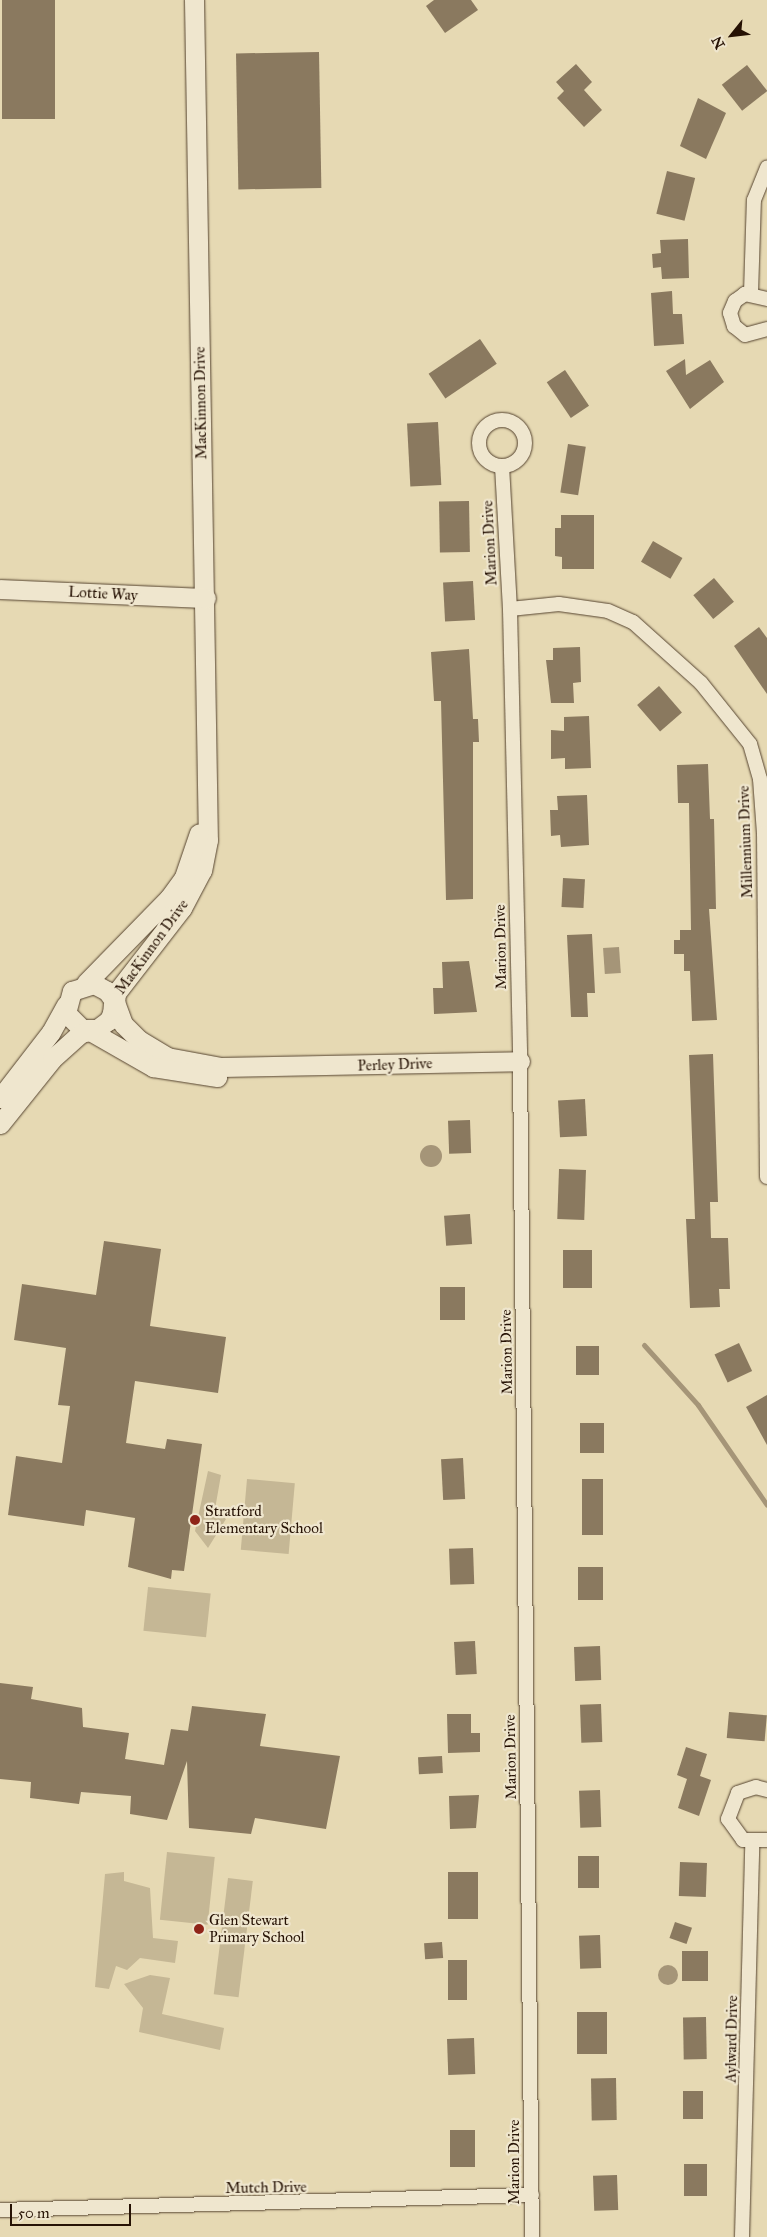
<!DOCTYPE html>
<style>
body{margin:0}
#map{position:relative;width:767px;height:2237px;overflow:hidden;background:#e6d9b3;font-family:"IM FELL Great Primer",serif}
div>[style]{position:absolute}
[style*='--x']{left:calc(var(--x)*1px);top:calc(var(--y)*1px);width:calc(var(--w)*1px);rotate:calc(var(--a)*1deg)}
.green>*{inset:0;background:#c5b795;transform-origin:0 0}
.water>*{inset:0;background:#a59578;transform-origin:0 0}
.round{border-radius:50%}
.stream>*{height:5px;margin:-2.5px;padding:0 2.5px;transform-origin:2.5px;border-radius:2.5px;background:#a59578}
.building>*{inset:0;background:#8a795f;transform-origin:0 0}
.roads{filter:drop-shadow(0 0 1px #564430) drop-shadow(0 0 1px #564430)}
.street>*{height:14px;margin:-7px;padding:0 7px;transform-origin:7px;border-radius:7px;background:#efe6ce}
.street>.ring{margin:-7px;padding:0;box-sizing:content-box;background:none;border:14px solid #efe6ce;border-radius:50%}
.secondary>*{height:19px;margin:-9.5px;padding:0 9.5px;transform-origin:9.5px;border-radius:9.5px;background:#efe6ce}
.dots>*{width:14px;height:14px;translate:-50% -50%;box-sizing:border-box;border:2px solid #efe6ce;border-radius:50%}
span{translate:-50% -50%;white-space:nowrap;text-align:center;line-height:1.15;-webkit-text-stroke:4.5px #efe6ce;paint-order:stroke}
.street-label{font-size:15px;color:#261204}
.poi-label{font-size:15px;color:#261204}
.left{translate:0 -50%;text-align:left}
.north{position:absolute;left:707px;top:10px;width:50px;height:50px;-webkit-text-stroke:4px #efe6ce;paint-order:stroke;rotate:241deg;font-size:14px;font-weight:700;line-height:20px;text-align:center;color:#261204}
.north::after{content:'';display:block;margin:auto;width:18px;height:22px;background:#261204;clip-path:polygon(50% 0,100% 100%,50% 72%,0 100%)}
.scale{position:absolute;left:10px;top:2204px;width:121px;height:22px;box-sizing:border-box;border:2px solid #261204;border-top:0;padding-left:6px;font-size:15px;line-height:18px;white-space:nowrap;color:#261204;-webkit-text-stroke:4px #efe6ce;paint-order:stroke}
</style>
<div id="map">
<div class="green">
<i style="clip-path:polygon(208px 1471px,221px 1475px,215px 1509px,226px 1519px,208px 1548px,195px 1531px)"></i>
<i style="left:247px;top:1479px;width:48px;height:71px;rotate:5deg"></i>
<i style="left:148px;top:1587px;width:63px;height:44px;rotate:6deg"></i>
<i style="left:167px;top:1852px;width:48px;height:68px;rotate:6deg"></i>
<i style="clip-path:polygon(124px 1872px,124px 1881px,150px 1888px,153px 1938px,178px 1941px,175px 1963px,140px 1958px,127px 1970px,116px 1966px,109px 1989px,95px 1987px,105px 1874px)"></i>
<i style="left:228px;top:1878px;width:25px;height:117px;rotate:7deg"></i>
<i style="clip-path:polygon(150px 1975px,170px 1978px,162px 2014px,224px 2028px,220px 2050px,139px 2032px,143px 2008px,124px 1984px)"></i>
</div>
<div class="water">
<i style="left:619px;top:947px;width:26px;height:16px;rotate:86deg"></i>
<i class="round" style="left:420px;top:1145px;width:22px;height:22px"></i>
<i class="round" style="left:658px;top:1965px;width:20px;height:20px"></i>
</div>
<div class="stream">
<i style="--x:644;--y:1345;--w:81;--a:48"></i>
<i style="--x:698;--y:1405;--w:121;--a:55.4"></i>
</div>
<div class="building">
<i style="left:2px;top:0;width:53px;height:119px"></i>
<i style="clip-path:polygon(434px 0,471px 0,478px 10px,445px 33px,426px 6px)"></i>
<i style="left:319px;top:52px;width:136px;height:83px;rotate:89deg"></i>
<i style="clip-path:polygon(576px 64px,592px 82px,584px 90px,602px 110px,584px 127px,557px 98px,564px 91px,556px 82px)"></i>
<i style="left:747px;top:65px;width:33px;height:32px;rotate:52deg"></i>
<i style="clip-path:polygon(698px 98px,726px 113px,706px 159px,680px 146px)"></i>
<i style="left:667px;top:171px;width:29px;height:44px;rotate:14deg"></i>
<i style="clip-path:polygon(688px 239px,689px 278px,662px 279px,661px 267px,653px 268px,652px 254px,661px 253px,660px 240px)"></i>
<i style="clip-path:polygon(672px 291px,673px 314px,682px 314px,684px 344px,654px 346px,651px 293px)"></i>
<i style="left:480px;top:339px;width:30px;height:62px;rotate:56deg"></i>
<i style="clip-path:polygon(685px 359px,686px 375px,710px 360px,724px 382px,690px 409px,666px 371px)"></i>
<i style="left:565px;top:370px;width:43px;height:22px;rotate:56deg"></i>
<i style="left:438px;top:422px;width:63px;height:31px;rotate:87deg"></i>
<i style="left:568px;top:444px;width:18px;height:49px;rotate:9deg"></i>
<i style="left:469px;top:501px;width:51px;height:30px;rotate:89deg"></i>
<i style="clip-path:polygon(561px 515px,594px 515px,594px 569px,562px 569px,562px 557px,555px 556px,555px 528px,561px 528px)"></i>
<i style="left:653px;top:541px;width:34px;height:24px;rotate:30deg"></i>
<i style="left:714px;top:578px;width:31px;height:27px;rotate:50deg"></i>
<i style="left:473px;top:581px;width:39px;height:30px;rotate:87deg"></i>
<i style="clip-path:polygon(759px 627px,767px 638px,767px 694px,734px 646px)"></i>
<i style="clip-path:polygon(580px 647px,581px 682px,573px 683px,574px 703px,551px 703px,546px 660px,553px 660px,553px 648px)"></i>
<i style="clip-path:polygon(469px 649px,473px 719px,478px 719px,479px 742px,473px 742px,473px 899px,446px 900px,441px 701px,434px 701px,431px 652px)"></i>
<i style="left:659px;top:686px;width:35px;height:29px;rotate:49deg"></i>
<i style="clip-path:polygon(589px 716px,591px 768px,565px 769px,565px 758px,551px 759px,551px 730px,564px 731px,564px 717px)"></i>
<i style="clip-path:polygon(708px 764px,710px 819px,714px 819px,716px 909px,709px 909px,717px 1020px,692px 1021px,690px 971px,684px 971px,684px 954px,674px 954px,674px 940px,680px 940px,680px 930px,691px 930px,689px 803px,678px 803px,677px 765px)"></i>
<i style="clip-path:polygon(587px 795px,589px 845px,561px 847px,560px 835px,551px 836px,550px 810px,558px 810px,557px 796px)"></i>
<i style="left:563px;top:878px;width:22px;height:29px;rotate:3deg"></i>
<i style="clip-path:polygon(592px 934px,595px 993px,587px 993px,588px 1017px,571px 1017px,567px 935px)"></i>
<i style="clip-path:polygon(469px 961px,477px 1012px,434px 1014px,433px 988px,443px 988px,442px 962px)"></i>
<i style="clip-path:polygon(713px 1054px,718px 1202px,710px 1202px,711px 1238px,728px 1238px,730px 1289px,719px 1289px,720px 1307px,690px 1308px,686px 1219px,695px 1219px,689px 1055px)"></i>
<i style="left:585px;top:1099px;width:37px;height:27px;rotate:87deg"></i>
<i style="left:470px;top:1120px;width:33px;height:22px;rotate:88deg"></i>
<i style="left:559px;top:1169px;width:27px;height:50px;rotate:2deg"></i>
<i style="left:470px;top:1214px;width:30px;height:26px;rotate:86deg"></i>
<i style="clip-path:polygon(104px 1241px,161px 1249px,150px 1326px,226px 1337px,218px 1393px,135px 1381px,126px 1443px,165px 1449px,167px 1439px,202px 1444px,184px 1571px,172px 1570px,171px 1579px,128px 1567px,135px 1518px,86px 1510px,84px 1526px,8px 1515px,16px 1456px,62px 1463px,70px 1406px,58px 1405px,66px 1348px,14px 1340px,22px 1284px,96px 1295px)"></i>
<i style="left:563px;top:1250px;width:29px;height:38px"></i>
<i style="left:465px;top:1287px;width:33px;height:25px;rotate:90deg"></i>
<i style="left:739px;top:1343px;width:31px;height:27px;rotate:65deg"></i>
<i style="left:576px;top:1346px;width:23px;height:29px"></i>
<i style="clip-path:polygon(767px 1395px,767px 1445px,746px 1407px)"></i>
<i style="left:604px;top:1423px;width:30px;height:24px;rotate:90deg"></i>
<i style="left:463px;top:1458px;width:41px;height:22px;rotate:87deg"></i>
<i style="left:582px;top:1479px;width:21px;height:56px"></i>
<i style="left:473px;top:1548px;width:36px;height:24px;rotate:88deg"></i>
<i style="left:578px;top:1567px;width:25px;height:33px"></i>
<i style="left:475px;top:1641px;width:33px;height:21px;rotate:87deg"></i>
<i style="left:600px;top:1646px;width:34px;height:26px;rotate:88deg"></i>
<i style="clip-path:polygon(0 1683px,33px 1687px,31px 1699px,82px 1708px,83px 1727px,129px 1733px,125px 1759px,164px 1765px,171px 1729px,188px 1731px,192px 1706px,266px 1714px,260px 1746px,340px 1756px,326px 1829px,255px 1818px,251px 1834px,189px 1828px,187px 1761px,167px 1820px,130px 1814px,131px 1796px,81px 1792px,79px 1804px,30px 1798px,31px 1782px,0 1779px)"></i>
<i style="left:601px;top:1704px;width:38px;height:21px;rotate:88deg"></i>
<i style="left:729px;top:1712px;width:38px;height:26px;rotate:5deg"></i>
<i style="clip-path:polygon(447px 1714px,471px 1714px,471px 1733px,480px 1733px,480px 1752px,448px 1753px)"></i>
<i style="clip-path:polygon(686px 1747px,707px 1754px,700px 1776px,711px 1780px,699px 1816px,678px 1808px,687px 1779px,677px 1775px)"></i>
<i style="left:442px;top:1756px;width:17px;height:24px;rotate:87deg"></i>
<i style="left:600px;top:1790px;width:37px;height:21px;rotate:88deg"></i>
<i style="clip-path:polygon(479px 1795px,476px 1828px,450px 1829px,449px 1796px)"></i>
<i style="left:578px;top:1856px;width:21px;height:32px"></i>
<i style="left:680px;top:1862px;width:27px;height:34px;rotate:2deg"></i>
<i style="left:448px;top:1872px;width:30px;height:47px"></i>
<i style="left:675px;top:1922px;width:18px;height:17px;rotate:19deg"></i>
<i style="left:600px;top:1935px;width:33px;height:21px;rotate:88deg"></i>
<i style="left:442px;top:1942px;width:16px;height:18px;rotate:86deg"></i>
<i style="left:682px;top:1951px;width:26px;height:30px"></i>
<i style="left:448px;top:1960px;width:19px;height:40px"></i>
<i style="left:577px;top:2012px;width:30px;height:42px"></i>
<i style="left:706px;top:2017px;width:42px;height:23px;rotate:89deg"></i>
<i style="left:474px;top:2038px;width:36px;height:27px;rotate:88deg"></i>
<i style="left:616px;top:2078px;width:42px;height:25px;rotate:89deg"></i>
<i style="left:683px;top:2091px;width:20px;height:28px"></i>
<i style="left:450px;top:2130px;width:25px;height:37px"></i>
<i style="left:684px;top:2164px;width:23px;height:32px"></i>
<i style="left:617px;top:2175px;width:35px;height:24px;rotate:88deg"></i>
</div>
<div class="roads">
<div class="street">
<i style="--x:751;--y:293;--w:93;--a:-88.2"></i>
<i style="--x:754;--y:200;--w:35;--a:-68"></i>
<i style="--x:767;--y:299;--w:23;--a:-167"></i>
<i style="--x:745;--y:294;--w:12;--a:145"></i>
<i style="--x:735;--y:301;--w:13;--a:113"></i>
<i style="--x:730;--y:313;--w:14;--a:73"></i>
<i style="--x:734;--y:326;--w:14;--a:39"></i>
<i style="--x:745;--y:335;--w:23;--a:-15"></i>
<i class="ring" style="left:479px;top:420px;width:32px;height:32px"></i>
<i style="--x:502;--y:466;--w:143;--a:86.8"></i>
<i style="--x:510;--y:609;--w:452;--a:88.7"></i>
<i style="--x:520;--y:1061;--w:1176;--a:89.42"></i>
<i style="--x:510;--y:609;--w:49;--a:-5.8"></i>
<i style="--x:559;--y:604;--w:49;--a:8.1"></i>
<i style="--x:608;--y:611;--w:27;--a:24"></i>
<i style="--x:633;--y:622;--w:91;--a:41.9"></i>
<i style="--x:701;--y:683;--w:78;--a:51.2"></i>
<i style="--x:750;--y:744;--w:36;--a:74"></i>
<i style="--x:760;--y:779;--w:54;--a:85.8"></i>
<i style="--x:764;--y:833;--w:344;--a:89.5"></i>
<i style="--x:767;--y:1790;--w:11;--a:-165"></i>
<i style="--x:756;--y:1787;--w:19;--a:162"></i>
<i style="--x:738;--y:1793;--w:28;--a:111"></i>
<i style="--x:728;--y:1819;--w:26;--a:54"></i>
<i style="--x:743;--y:1840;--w:24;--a:0"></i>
<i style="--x:0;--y:2210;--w:532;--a:-1.62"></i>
<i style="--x:742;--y:2237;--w:395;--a:-88.5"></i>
</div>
<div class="secondary">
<i style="--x:194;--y:0;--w:840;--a:89.05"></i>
<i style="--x:208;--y:840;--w:31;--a:101"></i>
<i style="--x:202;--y:870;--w:43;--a:117.8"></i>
<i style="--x:182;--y:908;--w:108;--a:127.8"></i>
<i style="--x:116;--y:993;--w:9;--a:96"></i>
<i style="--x:115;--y:1002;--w:4;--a:124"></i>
<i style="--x:113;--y:1005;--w:8;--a:97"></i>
<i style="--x:112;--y:1013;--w:8;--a:113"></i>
<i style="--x:109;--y:1020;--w:15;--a:143"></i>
<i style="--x:97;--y:1029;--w:15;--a:180"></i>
<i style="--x:82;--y:1029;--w:23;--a:-135"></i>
<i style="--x:66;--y:1013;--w:23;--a:-75"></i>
<i style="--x:72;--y:991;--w:23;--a:-18"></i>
<i style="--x:94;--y:984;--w:15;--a:28"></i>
<i style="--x:107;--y:991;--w:14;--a:54"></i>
<i style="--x:115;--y:1002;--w:23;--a:70"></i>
<i style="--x:123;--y:1024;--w:23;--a:45"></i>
<i style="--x:139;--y:1040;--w:33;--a:31"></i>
<i style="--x:167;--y:1057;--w:55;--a:10.5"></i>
<i style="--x:221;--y:1067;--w:299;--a:-1.1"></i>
<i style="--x:0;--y:589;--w:206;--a:2.5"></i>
<i style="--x:86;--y:983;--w:119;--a:-45.7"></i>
<i style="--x:169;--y:898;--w:26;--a:-54"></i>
<i style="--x:184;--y:877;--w:46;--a:-71.2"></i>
<i style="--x:90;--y:1031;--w:73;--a:29.7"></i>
<i style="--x:153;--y:1067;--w:65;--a:8.9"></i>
<i style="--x:0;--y:1098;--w:83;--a:-52.3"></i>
<i style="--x:51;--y:1032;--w:31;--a:-61"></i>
<i style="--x:0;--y:1124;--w:83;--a:-51.3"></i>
<i style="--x:52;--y:1059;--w:39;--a:-42"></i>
<i style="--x:81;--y:1033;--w:9;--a:-13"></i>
</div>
</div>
<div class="dots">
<i style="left:195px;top:1520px;background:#8f2418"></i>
<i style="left:199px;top:1929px;background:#8f2418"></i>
</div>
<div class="street-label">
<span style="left:201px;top:403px;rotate:-91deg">MacKinnon Drive</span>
<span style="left:490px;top:543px;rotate:-93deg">Marion Drive</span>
<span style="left:103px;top:594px;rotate:3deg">Lottie Way</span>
<span style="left:746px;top:842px;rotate:-92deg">Millennium Drive</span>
<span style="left:152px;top:947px;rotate:-54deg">MacKinnon Drive</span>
<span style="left:501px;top:947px;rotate:-91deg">Marion Drive</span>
<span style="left:395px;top:1065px;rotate:-2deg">Perley Drive</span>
<span style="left:507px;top:1352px;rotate:-91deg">Marion Drive</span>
<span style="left:511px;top:1757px;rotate:-91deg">Marion Drive</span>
<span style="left:732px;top:2039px;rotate:-89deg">Aylward Drive</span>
<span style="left:515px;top:2162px;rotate:-90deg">Marion Drive</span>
<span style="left:266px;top:2188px;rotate:-1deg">Mutch Drive</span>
</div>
<div class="poi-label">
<span class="left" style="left:205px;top:1520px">Stratford<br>Elementary School</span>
<span class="left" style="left:209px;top:1929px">Glen Stewart<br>Primary School</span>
</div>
<div class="north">N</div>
<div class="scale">50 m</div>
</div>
